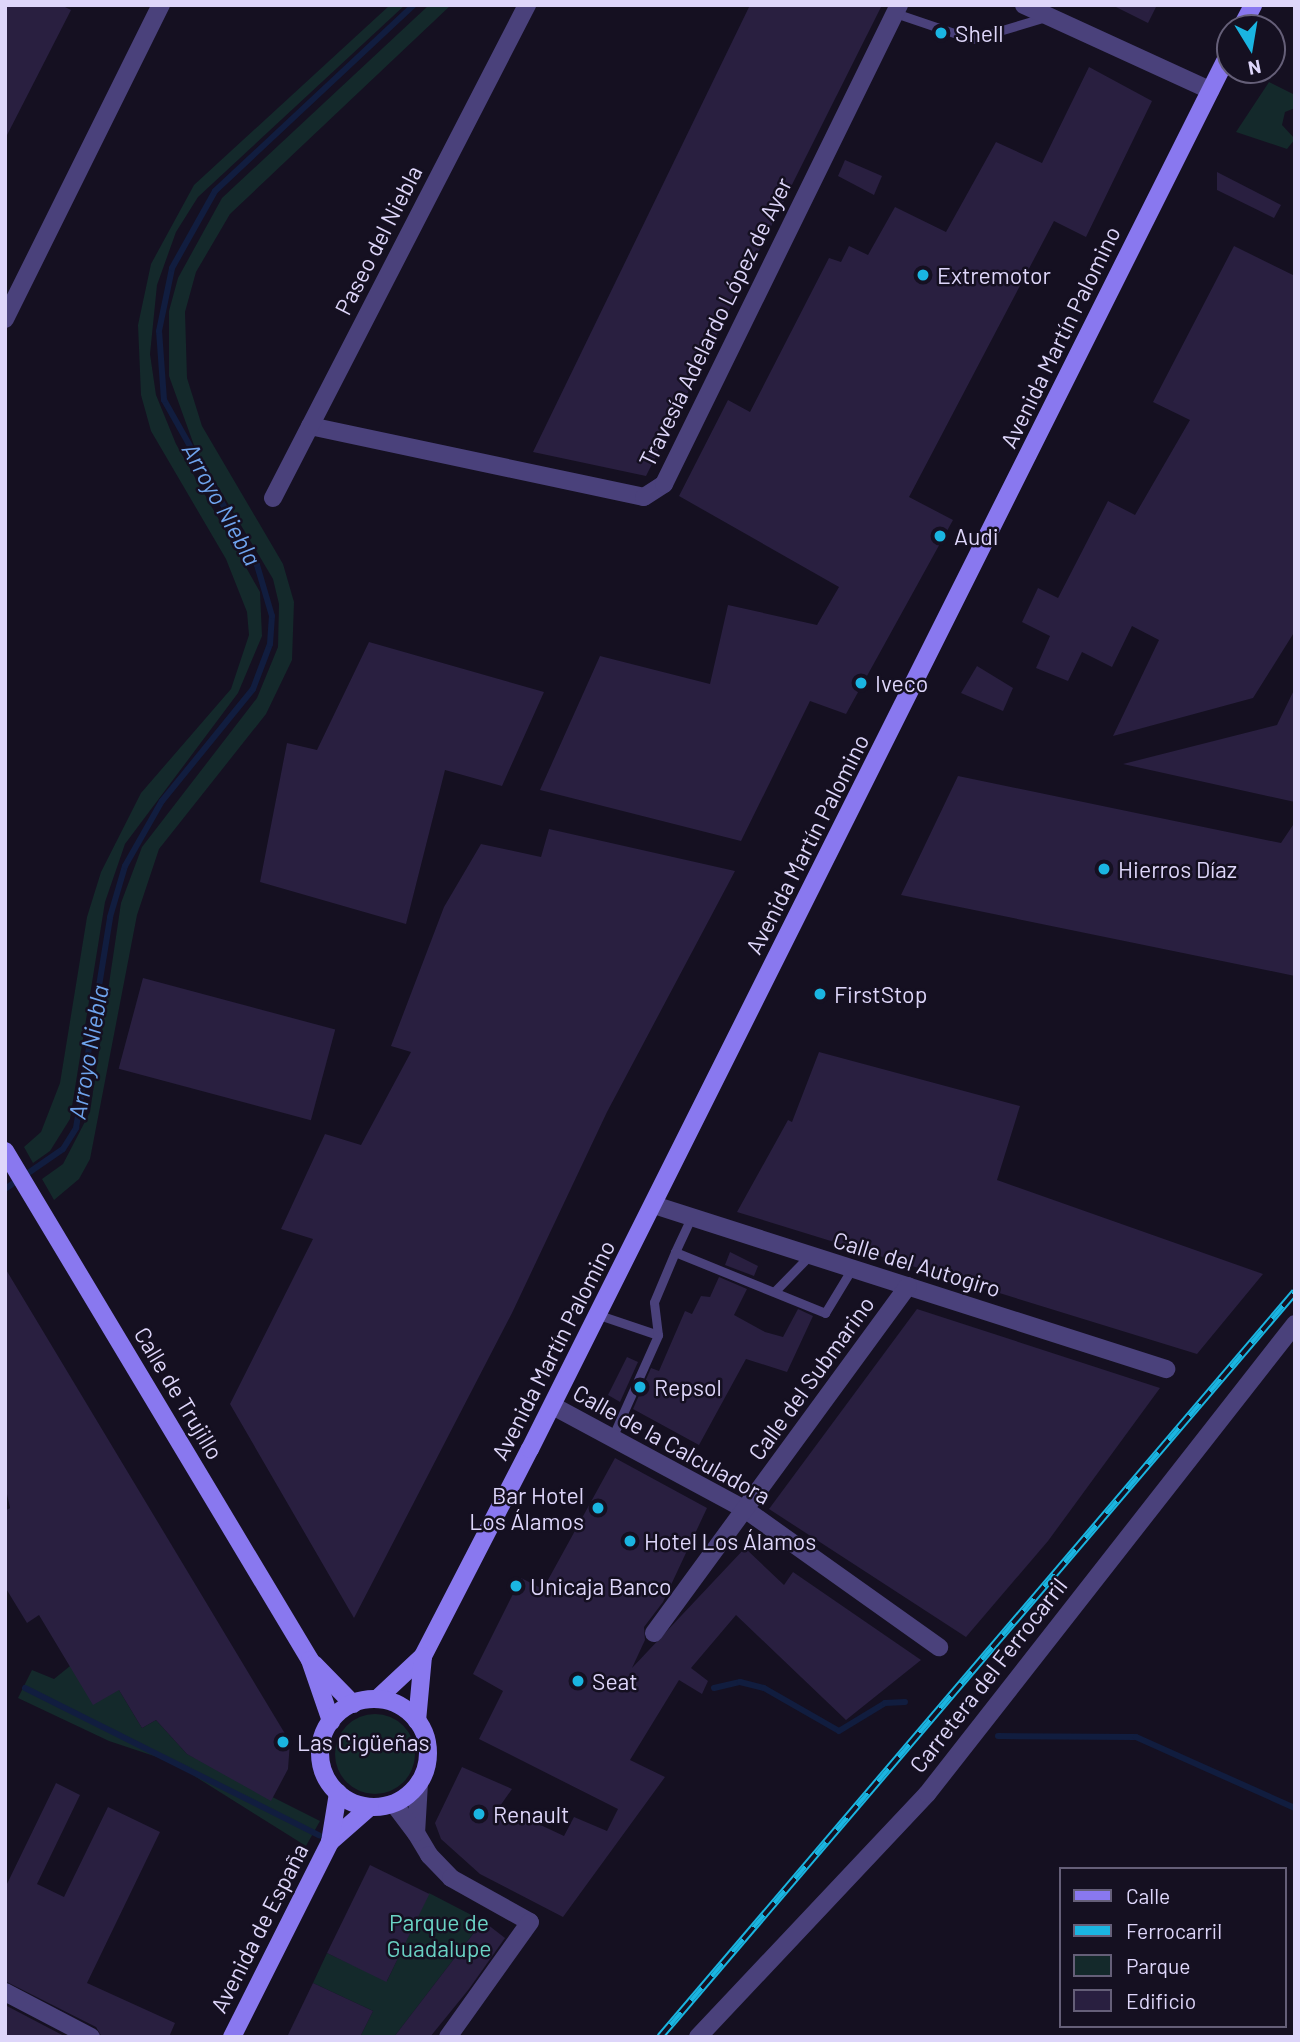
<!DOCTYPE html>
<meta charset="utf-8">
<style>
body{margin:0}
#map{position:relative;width:1300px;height:2042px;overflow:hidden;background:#151021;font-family:Barlow,sans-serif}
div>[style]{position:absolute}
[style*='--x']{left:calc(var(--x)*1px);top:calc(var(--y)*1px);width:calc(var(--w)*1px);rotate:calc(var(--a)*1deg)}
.green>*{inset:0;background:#14292b}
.round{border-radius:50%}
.stream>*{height:6px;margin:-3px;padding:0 3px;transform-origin:3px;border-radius:3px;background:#111d3f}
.building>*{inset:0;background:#291f40;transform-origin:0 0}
.service>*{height:9px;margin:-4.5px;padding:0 4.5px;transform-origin:4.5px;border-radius:4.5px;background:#4a417b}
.minor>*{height:18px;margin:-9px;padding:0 9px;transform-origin:9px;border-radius:9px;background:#4a417b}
.secondary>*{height:18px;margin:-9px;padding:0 9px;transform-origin:9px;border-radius:9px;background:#8978ef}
.secondary>.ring{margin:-9px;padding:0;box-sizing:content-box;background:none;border:18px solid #8978ef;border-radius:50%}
.rail>*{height:8px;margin-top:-4px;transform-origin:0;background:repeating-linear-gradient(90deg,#151021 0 16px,#1ab5e1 0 32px);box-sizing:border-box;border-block:2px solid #1ab5e1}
.dots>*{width:19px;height:19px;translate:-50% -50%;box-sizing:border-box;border:4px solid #151021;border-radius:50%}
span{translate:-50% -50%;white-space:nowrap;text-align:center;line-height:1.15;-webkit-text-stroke:5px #151021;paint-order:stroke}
.poi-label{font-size:23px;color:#ded6fa}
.left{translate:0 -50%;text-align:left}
.right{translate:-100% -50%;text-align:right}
.street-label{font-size:23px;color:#ded6fa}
.park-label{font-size:23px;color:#6ad2c4}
.water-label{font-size:24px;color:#6fa4ee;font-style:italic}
.frame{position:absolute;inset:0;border:7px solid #ded6fa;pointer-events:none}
.legend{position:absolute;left:1059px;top:1867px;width:228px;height:161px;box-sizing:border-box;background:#151021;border:2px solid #655f78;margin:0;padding:9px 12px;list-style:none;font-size:21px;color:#ded6fa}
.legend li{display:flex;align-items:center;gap:14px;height:35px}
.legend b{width:35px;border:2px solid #655f78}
.north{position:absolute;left:1216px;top:14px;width:70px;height:70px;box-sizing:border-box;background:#151021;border:2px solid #655f78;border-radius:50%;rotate:169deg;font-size:19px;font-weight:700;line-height:28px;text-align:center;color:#ded6fa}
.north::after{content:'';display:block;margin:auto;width:24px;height:32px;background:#1ab5e1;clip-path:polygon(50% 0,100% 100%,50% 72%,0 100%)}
</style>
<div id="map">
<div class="green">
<i style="clip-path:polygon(390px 5px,405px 5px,198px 197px,176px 232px,157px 285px,150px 354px,156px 395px,176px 444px,260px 592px,262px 636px,238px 693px,125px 844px,105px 902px,70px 1119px,50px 1151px,33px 1163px,24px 1147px,41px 1132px,60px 1083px,87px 917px,101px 872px,141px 793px,231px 689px,249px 635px,247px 612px,226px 559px,151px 431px,141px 395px,138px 325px,151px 264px,194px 185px)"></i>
<i style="clip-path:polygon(429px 5px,451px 5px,230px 214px,196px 272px,185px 312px,187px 378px,202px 426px,283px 564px,294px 602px,292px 660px,266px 714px,159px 849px,137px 915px,90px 1159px,79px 1179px,54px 1200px,42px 1179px,63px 1164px,90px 1112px,121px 903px,142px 847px,257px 698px,278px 647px,279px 604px,273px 579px,195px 448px,169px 376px,169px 311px,178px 278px,222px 198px)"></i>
<i style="clip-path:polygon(1269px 82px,1295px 95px,1295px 108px,1285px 112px,1282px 125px,1295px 139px,1287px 149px,1236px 132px)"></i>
<i style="clip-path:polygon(70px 1666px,119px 1690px,142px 1728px,156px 1720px,187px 1754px,320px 1821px,306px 1846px,172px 1762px,109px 1741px,18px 1698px,32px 1670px,54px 1679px)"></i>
<i class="round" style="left:335px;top:1714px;width:80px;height:80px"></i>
<i style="clip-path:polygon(429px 1893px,483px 1921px,394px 2037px,360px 2037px,373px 2011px,313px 1983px,327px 1953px,387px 1981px)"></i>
</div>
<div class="stream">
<i style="--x:5;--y:1189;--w:70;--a:-34.6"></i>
<i style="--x:63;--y:1149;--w:25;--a:-58"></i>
<i style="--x:76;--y:1128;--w:214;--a:-80.8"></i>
<i style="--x:110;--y:917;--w:53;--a:-73.6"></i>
<i style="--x:125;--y:866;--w:75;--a:-60.4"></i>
<i style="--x:162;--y:801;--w:144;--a:-50.9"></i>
<i style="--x:253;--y:689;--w:48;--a:-69.3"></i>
<i style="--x:270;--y:644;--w:28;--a:-86"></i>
<i style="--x:272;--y:616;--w:53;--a:-106.4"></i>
<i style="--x:257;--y:565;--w:189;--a:-119.4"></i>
<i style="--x:164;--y:400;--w:69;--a:-94.1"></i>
<i style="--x:159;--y:331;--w:64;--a:-78.3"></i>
<i style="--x:172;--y:268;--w:88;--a:-60.8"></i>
<i style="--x:215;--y:191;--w:272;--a:-43.1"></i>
<i style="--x:25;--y:1688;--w:329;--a:26.6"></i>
<i style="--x:714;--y:1688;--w:27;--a:-13"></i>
<i style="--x:740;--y:1682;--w:25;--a:14"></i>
<i style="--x:764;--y:1688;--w:86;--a:29.8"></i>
<i style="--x:839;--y:1731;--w:54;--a:-31.3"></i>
<i style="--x:885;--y:1703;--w:20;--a:-3"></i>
<i style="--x:998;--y:1736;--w:138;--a:0.4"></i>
<i style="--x:1136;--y:1737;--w:174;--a:24.1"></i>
</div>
<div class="building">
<i style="clip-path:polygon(5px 5px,61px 5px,71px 10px,5px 139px)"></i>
<i style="clip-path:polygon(750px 5px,882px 5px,646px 476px,533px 452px)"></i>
<i style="clip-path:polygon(1112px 5px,1157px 5px,1148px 23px)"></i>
<i style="clip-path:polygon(1089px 67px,1152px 101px,1086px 237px,1054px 221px,909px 497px,953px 520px,846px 714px,810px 701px,741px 841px,540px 790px,600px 656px,710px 684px,728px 605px,817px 625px,839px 587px,679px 496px,728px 400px,750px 412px,829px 258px,841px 262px,849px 246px,868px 255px,895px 207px,946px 232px,996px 142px,1042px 163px)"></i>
<i style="clip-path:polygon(845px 160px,882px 176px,874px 195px,838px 176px)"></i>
<i style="clip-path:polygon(1217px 172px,1281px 205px,1274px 218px,1217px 190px)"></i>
<i style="clip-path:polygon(1234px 246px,1295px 276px,1295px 631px,1253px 698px,1113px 736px,1159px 640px,1132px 626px,1112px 667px,1082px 652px,1068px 681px,1036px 668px,1050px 636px,1022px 622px,1038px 588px,1058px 598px,1108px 501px,1135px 515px,1190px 420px,1153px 402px)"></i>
<i style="clip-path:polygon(369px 642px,544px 692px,502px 786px,445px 770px,406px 924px,260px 882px,287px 743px,317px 750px)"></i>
<i style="clip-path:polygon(977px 666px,1013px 688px,1003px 711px,961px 693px)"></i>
<i style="clip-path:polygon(1295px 688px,1295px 802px,1123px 764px,1277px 725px)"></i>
<i style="clip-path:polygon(958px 776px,1281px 843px,1295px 822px,1295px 976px,901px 895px)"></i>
<i style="clip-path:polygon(549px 829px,735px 871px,607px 1112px,512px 1313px,354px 1618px,230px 1404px,313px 1239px,281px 1229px,325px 1134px,361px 1145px,411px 1052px,391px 1046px,444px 907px,481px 844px,541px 857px)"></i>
<i style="left:143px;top:978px;width:199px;height:94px;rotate:15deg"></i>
<i style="clip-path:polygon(819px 1052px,1020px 1106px,997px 1180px,1263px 1274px,1197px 1354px,737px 1212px,788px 1120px,792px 1122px)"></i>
<i style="clip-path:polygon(730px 1252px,758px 1266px,754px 1276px,725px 1265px)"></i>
<i style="clip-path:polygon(5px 1268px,290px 1742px,288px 1769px,271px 1801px,187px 1754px,156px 1720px,142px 1728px,119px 1690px,93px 1705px,39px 1615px,27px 1623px,5px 1587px,5px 1511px,10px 1508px,5px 1485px)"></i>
<i style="clip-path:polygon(719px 1277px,747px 1289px,734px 1315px,765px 1332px,783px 1337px,798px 1309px,813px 1316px,787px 1372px,746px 1359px,699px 1445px,633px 1409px,651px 1368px,659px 1371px,685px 1311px,692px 1314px,701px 1296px,710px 1297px)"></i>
<i style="clip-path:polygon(917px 1309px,1160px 1388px,1048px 1541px,966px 1637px,769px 1509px)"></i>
<i style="clip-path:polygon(627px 1357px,638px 1362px,620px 1402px,608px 1395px)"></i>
<i style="clip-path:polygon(615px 1458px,707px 1508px,663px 1602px,644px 1627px,645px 1640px,632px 1668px,745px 1548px,784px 1585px,793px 1572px,921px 1660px,846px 1720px,736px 1615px,691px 1668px,708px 1681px,702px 1694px,679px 1680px,630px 1760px,665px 1777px,563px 1917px,480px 1874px,441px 1839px,435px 1823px,462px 1767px,512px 1789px,500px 1806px,564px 1836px,574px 1817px,607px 1831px,618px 1809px,479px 1739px,503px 1691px,473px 1674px,521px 1578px,543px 1589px)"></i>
<i style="clip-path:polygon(56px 1783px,80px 1795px,37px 1884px,64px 1897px,108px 1807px,160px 1832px,87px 1983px,175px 2023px,169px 2037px,102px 2037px,96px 2027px,5px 1981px,5px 1888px)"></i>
<i style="left:370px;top:1865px;width:66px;height:98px;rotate:26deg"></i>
<i style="clip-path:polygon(483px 1921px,505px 1938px,469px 1989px,430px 2037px,394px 2037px)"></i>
<i style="clip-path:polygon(313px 1983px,373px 2011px,360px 2037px,287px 2037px)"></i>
<i style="clip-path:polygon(5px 2005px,66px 2037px,5px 2037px)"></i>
</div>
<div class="service">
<i style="--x:895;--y:13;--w:81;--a:18.7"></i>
<i style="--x:972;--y:39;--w:77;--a:-16.6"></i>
<i style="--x:675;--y:1252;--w:38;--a:-65"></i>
<i style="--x:775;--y:1291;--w:49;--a:-45.8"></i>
<i style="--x:599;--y:1315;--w:62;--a:18.7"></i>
<i style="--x:658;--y:1335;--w:33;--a:-97"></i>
<i style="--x:654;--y:1302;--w:54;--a:-67.2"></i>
<i style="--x:675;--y:1252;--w:162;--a:22.1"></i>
<i style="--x:825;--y:1313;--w:50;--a:-58.8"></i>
<i style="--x:612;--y:1438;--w:113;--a:-65.9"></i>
</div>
<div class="minor">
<i style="--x:1024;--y:5;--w:205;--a:24.6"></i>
<i style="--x:5;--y:319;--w:351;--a:-63.6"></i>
<i style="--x:310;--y:426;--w:341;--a:12"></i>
<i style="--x:644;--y:497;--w:24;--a:-33"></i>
<i style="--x:664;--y:484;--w:534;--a:-63.87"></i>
<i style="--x:273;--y:498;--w:555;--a:-62.74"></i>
<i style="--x:654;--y:1205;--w:538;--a:17.76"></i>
<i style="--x:553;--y:1406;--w:219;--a:28.3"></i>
<i style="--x:746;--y:1510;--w:237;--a:35.4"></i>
<i style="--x:654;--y:1633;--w:430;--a:-53.8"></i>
<i style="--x:419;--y:1783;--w:50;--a:93.4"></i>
<i style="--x:416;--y:1833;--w:26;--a:59"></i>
<i style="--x:429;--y:1855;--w:32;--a:46"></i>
<i style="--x:451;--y:1878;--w:90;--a:29.1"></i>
<i style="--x:530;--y:1922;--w:141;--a:125.5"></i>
<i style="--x:394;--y:1804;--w:36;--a:53"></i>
<i style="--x:5;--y:1992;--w:97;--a:27.6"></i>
<i style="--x:698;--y:2037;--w:334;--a:-46.7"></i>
<i style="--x:927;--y:1794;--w:597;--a:-51.94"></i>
</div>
<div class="secondary">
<i style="--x:1241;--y:28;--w:26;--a:-62"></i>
<i style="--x:5;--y:1151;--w:593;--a:59.07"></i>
<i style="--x:310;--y:1660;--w:65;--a:71"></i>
<i style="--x:314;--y:1664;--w:56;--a:45.7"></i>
<i style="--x:377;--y:1699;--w:63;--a:-43.1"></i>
<i style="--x:423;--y:1656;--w:233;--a:-62.7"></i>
<i style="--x:530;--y:1449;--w:1563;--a:-63.4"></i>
<i class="ring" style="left:320px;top:1699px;width:90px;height:90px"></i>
<i style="--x:417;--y:1721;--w:65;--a:-84.7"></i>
<i style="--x:330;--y:1842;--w:53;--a:-41.2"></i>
<i style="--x:232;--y:2037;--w:218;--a:-63.3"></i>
<i style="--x:330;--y:1842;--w:50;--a:-80.7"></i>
</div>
<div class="rail">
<i style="--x:660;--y:2037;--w:979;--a:-49.56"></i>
</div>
<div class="dots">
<i style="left:941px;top:33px;background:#1ab5e1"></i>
<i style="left:923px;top:275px;background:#1ab5e1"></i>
<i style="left:940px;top:536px;background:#1ab5e1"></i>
<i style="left:861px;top:683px;background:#1ab5e1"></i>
<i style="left:1104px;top:869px;background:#1ab5e1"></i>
<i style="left:820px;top:994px;background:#1ab5e1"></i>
<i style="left:640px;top:1387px;background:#1ab5e1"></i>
<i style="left:598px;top:1508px;background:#1ab5e1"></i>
<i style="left:630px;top:1541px;background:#1ab5e1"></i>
<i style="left:516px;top:1586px;background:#1ab5e1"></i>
<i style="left:578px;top:1681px;background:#1ab5e1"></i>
<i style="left:283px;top:1742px;background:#1ab5e1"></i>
<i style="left:479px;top:1814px;background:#1ab5e1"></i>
</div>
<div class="poi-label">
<span class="left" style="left:955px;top:33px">Shell</span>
<span class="left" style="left:937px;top:275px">Extremotor</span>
<span class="left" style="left:954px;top:536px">Audi</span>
<span class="left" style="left:875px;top:683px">Iveco</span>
<span class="left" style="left:1118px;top:869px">Hierros Díaz</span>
<span class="left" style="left:834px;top:994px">FirstStop</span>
<span class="left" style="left:654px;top:1387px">Repsol</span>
<span class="right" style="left:584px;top:1508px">Bar Hotel<br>Los Álamos</span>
<span class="left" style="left:644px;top:1541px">Hotel Los Álamos</span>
<span class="left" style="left:530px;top:1586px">Unicaja Banco</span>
<span class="left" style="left:592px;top:1681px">Seat</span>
<span class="left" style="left:297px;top:1742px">Las Cigüeñas</span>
<span class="left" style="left:493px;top:1814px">Renault</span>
</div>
<div class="street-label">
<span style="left:378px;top:240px;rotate:-63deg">Paseo del Niebla</span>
<span style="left:715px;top:322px;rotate:-64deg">Travesía Adelardo López de Ayer</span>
<span style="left:1060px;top:337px;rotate:-64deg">Avenida Martín Palomino</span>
<span style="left:807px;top:844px;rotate:-63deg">Avenida Martín Palomino</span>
<span style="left:917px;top:1264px;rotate:17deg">Calle del Autogiro</span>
<span style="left:553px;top:1350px;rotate:-63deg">Avenida Martín Palomino</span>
<span style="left:811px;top:1378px;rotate:-54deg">Calle del Submarino</span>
<span style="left:179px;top:1393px;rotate:59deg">Calle de Trujillo</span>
<span style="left:672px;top:1444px;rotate:29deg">Calle de la Calculadora</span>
<span style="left:988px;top:1675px;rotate:-52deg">Carretera del Ferrocarril</span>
<span style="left:259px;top:1928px;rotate:-63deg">Avenida de España</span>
</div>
<div class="park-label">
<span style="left:439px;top:1935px">Parque de<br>Guadalupe</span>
</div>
<div class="water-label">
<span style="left:222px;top:504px;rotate:61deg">Arroyo Niebla</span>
<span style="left:88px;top:1052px;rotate:-80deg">Arroyo Niebla</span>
</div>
<div class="frame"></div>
<ul class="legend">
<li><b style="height:9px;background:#8978ef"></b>Calle</li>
<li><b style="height:9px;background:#1ab5e1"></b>Ferrocarril</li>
<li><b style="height:19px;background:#14292b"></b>Parque</li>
<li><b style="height:19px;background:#291f40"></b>Edificio</li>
</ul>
<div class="north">N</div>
</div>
